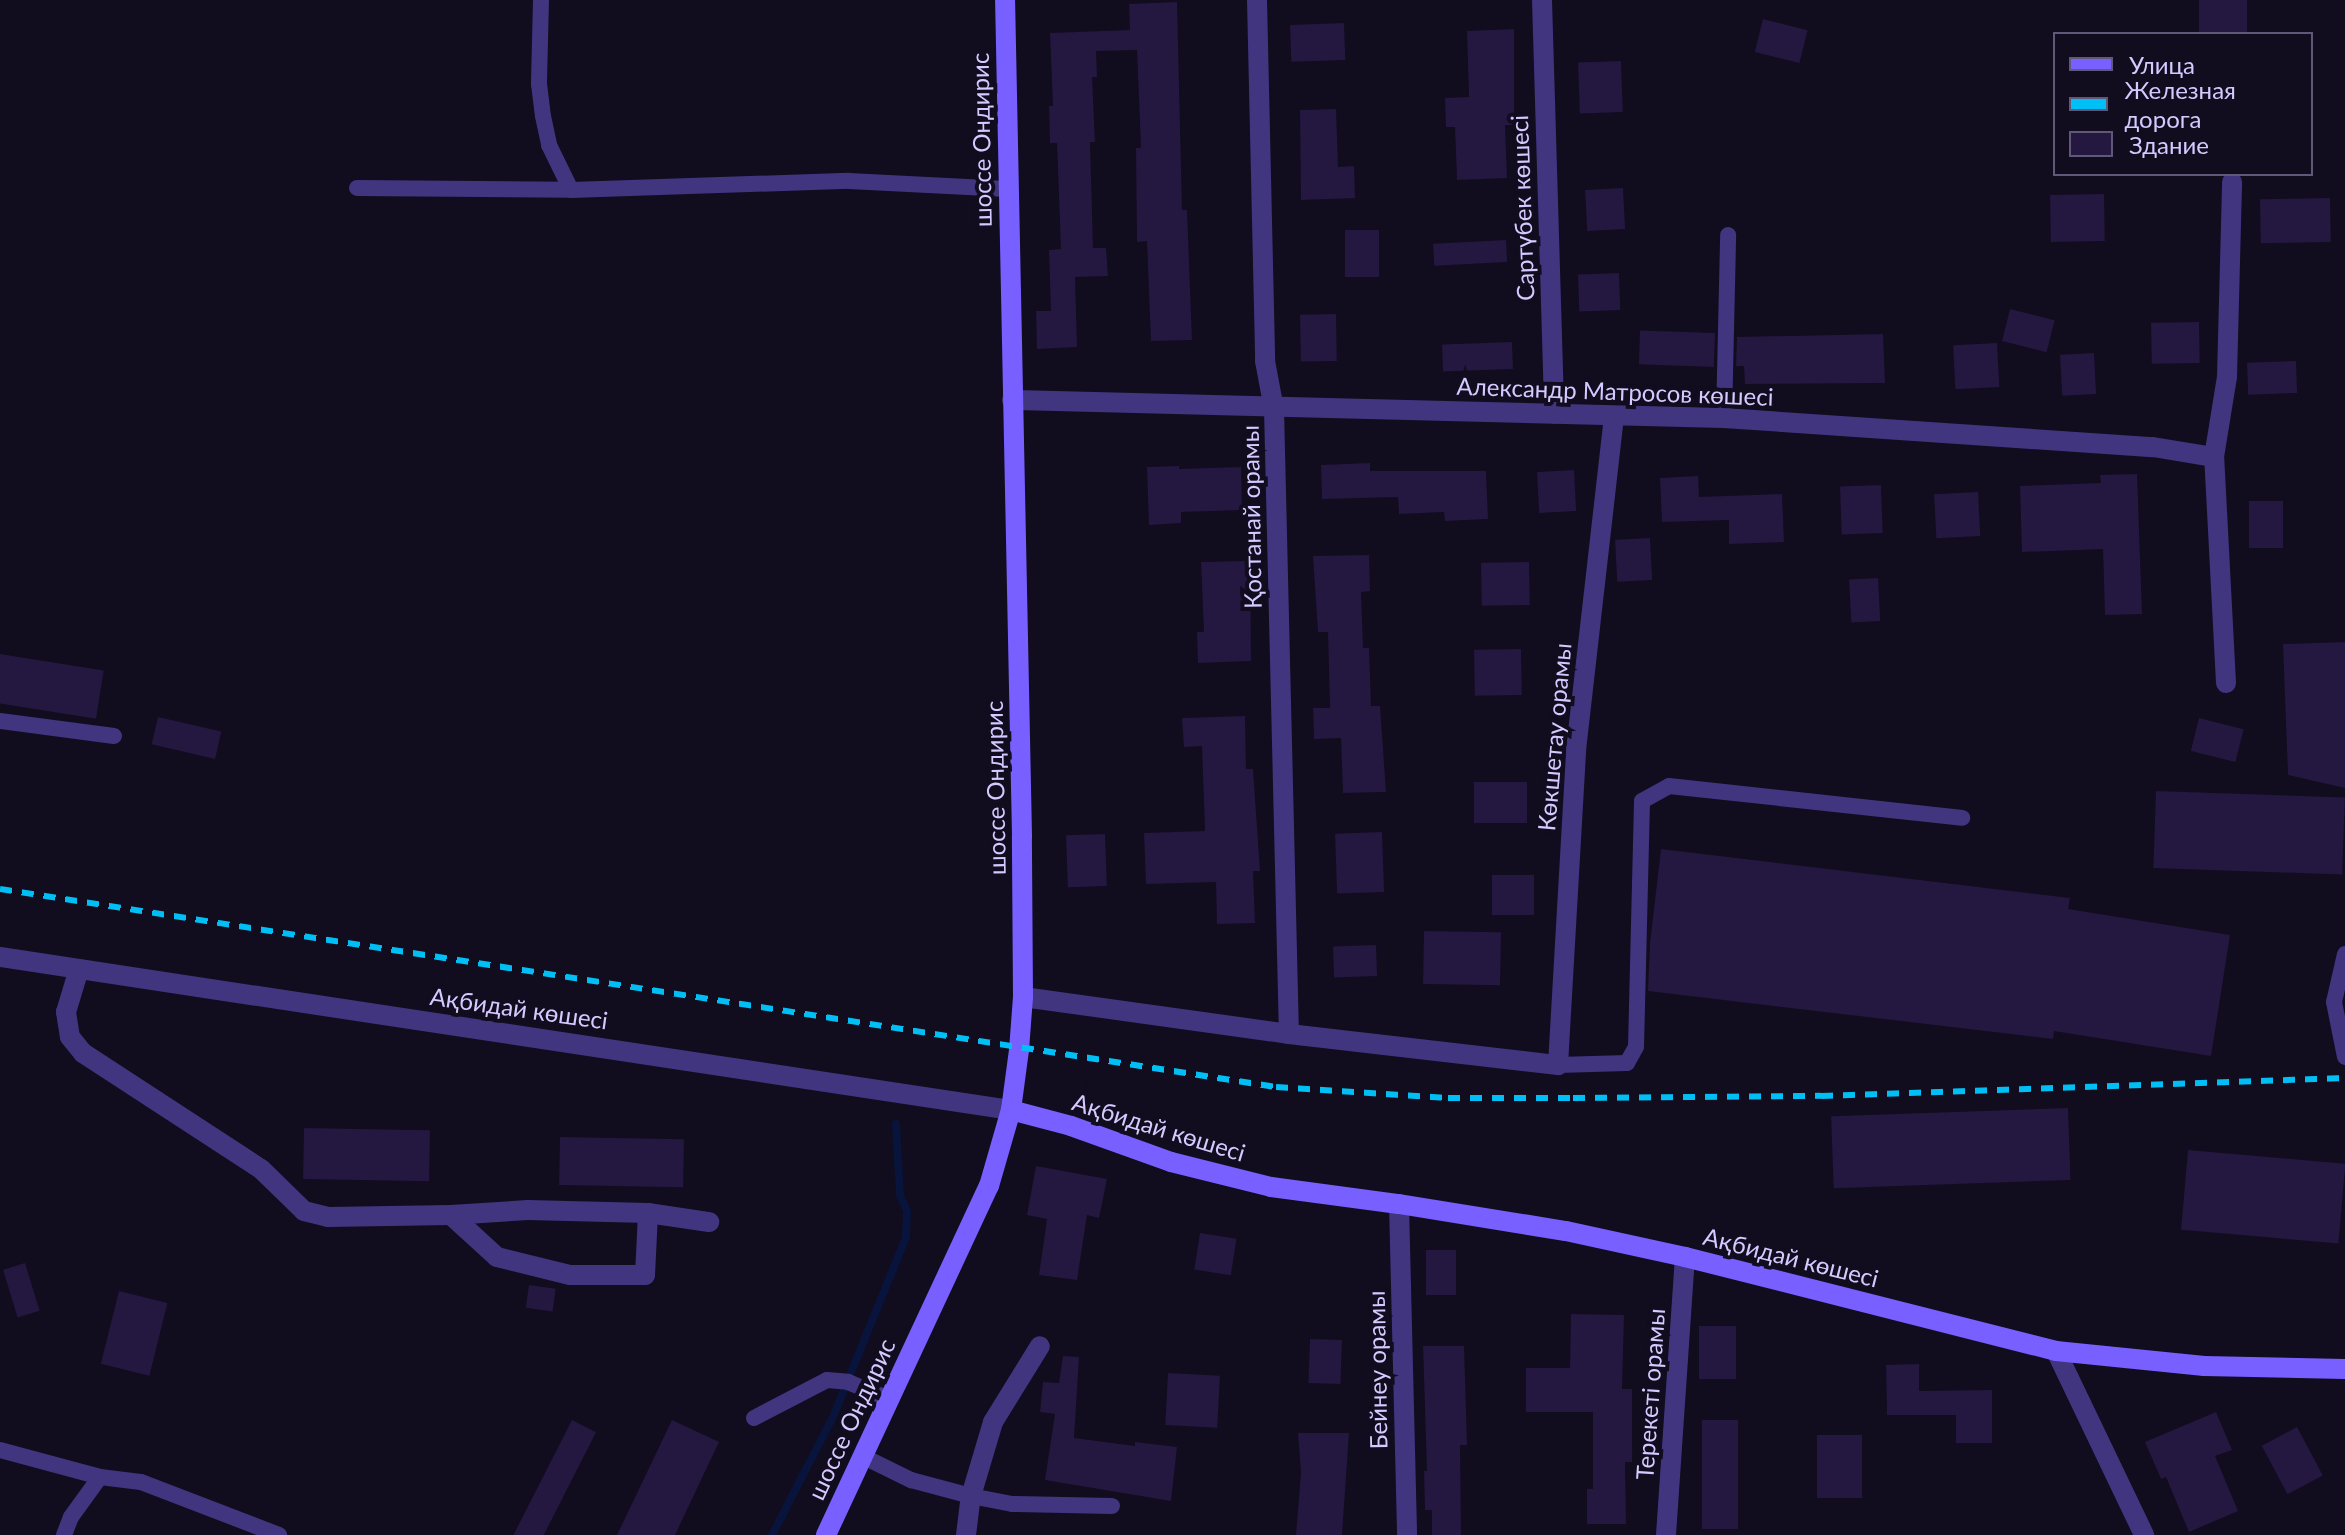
<!DOCTYPE html>
<meta charset="utf-8">
<style>
body{margin:0}
#map{position:relative;width:2345px;height:1535px;overflow:hidden;background:#110c1e;font-family:Lato,sans-serif}
div>[style]{position:absolute}
[style*='--x']{left:calc(var(--x)*1px);top:calc(var(--y)*1px);width:calc(var(--w)*1px);rotate:calc(var(--a)*1deg)}
.stream>*{height:8px;margin:-4px;padding:0 4px;transform-origin:4px;border-radius:4px;background:#08143b}
.building>*{inset:0;background:#241740;transform-origin:0 0}
.lane>*{height:16px;margin:-8px;padding:0 8px;transform-origin:8px;border-radius:8px;background:#41357f}
.street>*{height:20px;margin:-10px;padding:0 10px;transform-origin:10px;border-radius:10px;background:#41357f}
.secondary>*{height:20px;margin:-10px;padding:0 10px;transform-origin:10px;border-radius:10px;background:#7760ff}
.rail>*{height:6px;margin-top:-3px;transform-origin:0;background:repeating-linear-gradient(90deg,#00bff4 0 12px,transparent 0 22px)}
span{translate:-50% -50%;white-space:nowrap;text-align:center;line-height:1.15;-webkit-text-stroke:8px #110c1e;paint-order:stroke}
.street-label{font-size:24px;color:#d5c9ff}
.legend{position:absolute;left:2053px;top:32px;width:260px;height:144px;box-sizing:border-box;background:#110c1e;border:2px solid #5f5878;margin:0;padding:10px 14px;list-style:none;font-size:24px;color:#d5c9ff}
.legend li{display:flex;align-items:center;gap:16px;height:40px}
.legend b{width:40px;border:2px solid #5f5878}
</style>
<div id="map">
<div class="stream">
<i style="--x:772;--y:1535;--w:133;--a:-62.7"></i>
<i style="--x:833;--y:1417;--w:194;--a:-67.9"></i>
<i style="--x:906;--y:1237;--w:26;--a:-88"></i>
<i style="--x:907;--y:1211;--w:17;--a:-114"></i>
<i style="--x:900;--y:1195;--w:71;--a:-93.2"></i>
</div>
<div class="building">
<i style="left:2199px;top:0;width:48px;height:34px"></i>
<i style="clip-path:polygon(1177px 2px,1182px 210px,1187px 210px,1192px 340px,1151px 341px,1147px 241px,1137px 242px,1136px 148px,1141px 148px,1137px 50px,1096px 51px,1097px 77px,1092px 77px,1095px 142px,1090px 142px,1093px 248px,1106px 248px,1108px 276px,1075px 277px,1077px 347px,1037px 349px,1036px 311px,1051px 311px,1049px 250px,1061px 249px,1057px 143px,1050px 143px,1049px 106px,1053px 106px,1050px 33px,1130px 30px,1129px 4px)"></i>
<i style="left:1763px;top:19px;width:46px;height:34px;rotate:14deg"></i>
<i style="left:1344px;top:23px;width:37px;height:54px;rotate:88deg"></i>
<i style="clip-path:polygon(1514px 29px,1514px 125px,1505px 125px,1507px 178px,1457px 180px,1455px 127px,1446px 127px,1445px 98px,1469px 97px,1467px 31px)"></i>
<i style="left:1621px;top:61px;width:51px;height:43px;rotate:88deg"></i>
<i style="clip-path:polygon(1336px 109px,1338px 167px,1354px 166px,1355px 198px,1301px 200px,1300px 110px)"></i>
<i style="left:1623px;top:188px;width:41px;height:38px;rotate:87deg"></i>
<i style="left:2104px;top:194px;width:47px;height:54px;rotate:89deg"></i>
<i style="left:2330px;top:198px;width:44px;height:70px;rotate:89deg"></i>
<i style="left:1345px;top:230px;width:34px;height:47px"></i>
<i style="left:1506px;top:240px;width:22px;height:73px;rotate:87deg"></i>
<i style="left:1619px;top:273px;width:37px;height:41px;rotate:88deg"></i>
<i style="left:2010px;top:309px;width:46px;height:33px;rotate:14deg"></i>
<i style="left:1336px;top:314px;width:47px;height:36px;rotate:89deg"></i>
<i style="left:2199px;top:322px;width:41px;height:48px;rotate:89deg"></i>
<i style="left:1715px;top:333px;width:34px;height:75px;rotate:92deg"></i>
<i style="clip-path:polygon(1883px 334px,1885px 383px,1745px 384px,1744px 366px,1736px 366px,1737px 337px)"></i>
<i style="left:1512px;top:342px;width:27px;height:70px;rotate:88deg"></i>
<i style="left:1997px;top:343px;width:44px;height:44px;rotate:87deg"></i>
<i style="left:2094px;top:353px;width:41px;height:34px;rotate:87deg"></i>
<i style="left:2296px;top:361px;width:32px;height:49px;rotate:88deg"></i>
<i style="clip-path:polygon(1370px 463px,1370px 471px,1486px 471px,1488px 519px,1445px 521px,1444px 512px,1399px 514px,1398px 497px,1322px 499px,1321px 465px)"></i>
<i style="clip-path:polygon(1179px 466px,1179px 469px,1241px 467px,1242px 510px,1181px 512px,1181px 523px,1149px 525px,1147px 467px)"></i>
<i style="left:1574px;top:470px;width:41px;height:37px;rotate:87deg"></i>
<i style="clip-path:polygon(2137px 474px,2142px 614px,2105px 615px,2103px 549px,2022px 552px,2020px 486px,2101px 483px,2100px 475px)"></i>
<i style="clip-path:polygon(1698px 476px,1699px 497px,1782px 494px,1784px 542px,1729px 544px,1729px 520px,1662px 522px,1660px 478px)"></i>
<i style="left:1881px;top:485px;width:48px;height:41px;rotate:88deg"></i>
<i style="left:1978px;top:492px;width:44px;height:44px;rotate:87deg"></i>
<i style="left:2249px;top:501px;width:34px;height:47px"></i>
<i style="left:1650px;top:538px;width:42px;height:35px;rotate:87deg"></i>
<i style="clip-path:polygon(1369px 555px,1370px 591px,1361px 592px,1363px 648px,1369px 648px,1371px 706px,1380px 706px,1386px 792px,1343px 793px,1341px 738px,1314px 739px,1313px 708px,1330px 708px,1328px 632px,1318px 632px,1313px 556px)"></i>
<i style="clip-path:polygon(1250px 561px,1251px 661px,1198px 663px,1197px 632px,1204px 632px,1201px 562px)"></i>
<i style="left:1529px;top:562px;width:43px;height:48px;rotate:89deg"></i>
<i style="left:1878px;top:578px;width:43px;height:29px;rotate:87deg"></i>
<i style="clip-path:polygon(2345px 642px,2345px 788px,2288px 775px,2283px 644px)"></i>
<i style="left:1521px;top:649px;width:46px;height:47px;rotate:89deg"></i>
<i style="left:0;top:654px;width:105px;height:49px;rotate:9deg"></i>
<i style="clip-path:polygon(1245px 716px,1246px 769px,1253px 769px,1260px 871px,1253px 871px,1255px 923px,1217px 924px,1216px 882px,1146px 884px,1144px 833px,1205px 831px,1202px 746px,1184px 747px,1182px 718px)"></i>
<i style="left:158px;top:717px;width:65px;height:28px;rotate:13deg"></i>
<i style="left:2199px;top:718px;width:46px;height:34px;rotate:14deg"></i>
<i style="left:1527px;top:782px;width:41px;height:53px;rotate:90deg"></i>
<i style="left:2156px;top:791px;width:189px;height:77px;rotate:2deg"></i>
<i style="left:1382px;top:832px;width:60px;height:47px;rotate:88deg"></i>
<i style="left:1105px;top:834px;width:52px;height:39px;rotate:88deg"></i>
<i style="clip-path:polygon(1661px 849px,2070px 898px,2068px 909px,2230px 935px,2211px 1056px,2054px 1031px,2053px 1039px,1648px 991px,1650px 943px)"></i>
<i style="left:1492px;top:875px;width:42px;height:40px"></i>
<i style="left:1424px;top:931px;width:77px;height:53px;rotate:1deg"></i>
<i style="left:1376px;top:945px;width:31px;height:43px;rotate:88deg"></i>
<i style="left:2068px;top:1108px;width:72px;height:237px;rotate:88deg"></i>
<i style="left:304px;top:1128px;width:126px;height:51px;rotate:1deg"></i>
<i style="left:560px;top:1137px;width:124px;height:48px;rotate:1deg"></i>
<i style="left:2188px;top:1150px;width:158px;height:80px;rotate:5deg"></i>
<i style="clip-path:polygon(1036px 1166px,1107px 1179px,1099px 1218px,1087px 1215px,1077px 1280px,1039px 1275px,1047px 1219px,1027px 1215px)"></i>
<i style="left:1200px;top:1233px;width:37px;height:37px;rotate:9deg"></i>
<i style="left:1426px;top:1250px;width:30px;height:45px"></i>
<i style="left:25px;top:1263px;width:50px;height:23px;rotate:73deg"></i>
<i style="left:529px;top:1285px;width:27px;height:23px;rotate:8deg"></i>
<i style="left:119px;top:1291px;width:50px;height:75px;rotate:14deg"></i>
<i style="clip-path:polygon(1571px 1314px,1624px 1315px,1622px 1389px,1632px 1389px,1632px 1462px,1625px 1462px,1626px 1524px,1587px 1524px,1587px 1489px,1593px 1489px,1593px 1412px,1526px 1412px,1526px 1368px,1570px 1368px)"></i>
<i style="left:1736px;top:1326px;width:53px;height:37px;rotate:90deg"></i>
<i style="left:1310px;top:1339px;width:32px;height:44px;rotate:2deg"></i>
<i style="clip-path:polygon(1423px 1346px,1464px 1346px,1467px 1445px,1460px 1445px,1461px 1535px,1432px 1535px,1432px 1510px,1425px 1510px,1424px 1471px,1427px 1471px)"></i>
<i style="clip-path:polygon(1063px 1356px,1079px 1357px,1074px 1438px,1135px 1446px,1135px 1442px,1177px 1447px,1171px 1501px,1045px 1480px,1055px 1414px,1040px 1412px,1043px 1382px,1059px 1383px)"></i>
<i style="clip-path:polygon(1919px 1364px,1919px 1391px,1992px 1390px,1992px 1443px,1956px 1443px,1956px 1415px,1887px 1415px,1886px 1365px)"></i>
<i style="left:1168px;top:1373px;width:52px;height:52px;rotate:3deg"></i>
<i style="clip-path:polygon(2216px 1412px,2232px 1450px,2215px 1456px,2238px 1511px,2189px 1532px,2166px 1477px,2161px 1479px,2145px 1442px)"></i>
<i style="left:572px;top:1420px;width:27px;height:129px;rotate:27deg"></i>
<i style="clip-path:polygon(672px 1420px,719px 1442px,675px 1535px,617px 1535px)"></i>
<i style="left:1702px;top:1420px;width:36px;height:109px"></i>
<i style="left:2297px;top:1427px;width:55px;height:40px;rotate:62deg"></i>
<i style="clip-path:polygon(1298px 1433px,1349px 1433px,1342px 1535px,1296px 1535px,1301px 1473px)"></i>
<i style="left:1817px;top:1435px;width:45px;height:63px"></i>
</div>
<div class="lane">
<i style="--x:541;--y:0;--w:84;--a:91.4"></i>
<i style="--x:539;--y:84;--w:32;--a:83"></i>
<i style="--x:543;--y:116;--w:30;--a:78"></i>
<i style="--x:549;--y:145;--w:50;--a:63.9"></i>
<i style="--x:357;--y:188;--w:214;--a:0.5"></i>
<i style="--x:571;--y:190;--w:278;--a:-1.9"></i>
<i style="--x:849;--y:181;--w:158;--a:2.9"></i>
<i style="--x:1724;--y:418;--w:183;--a:-88.7"></i>
<i style="--x:0;--y:721;--w:115;--a:7.5"></i>
<i style="--x:2345;--y:954;--w:49;--a:102.9"></i>
<i style="--x:2334;--y:1002;--w:56;--a:78.7"></i>
<i style="--x:1558;--y:1065;--w:69;--a:-1.7"></i>
<i style="--x:1627;--y:1063;--w:18;--a:-61"></i>
<i style="--x:1636;--y:1047;--w:246;--a:-88.6"></i>
<i style="--x:1642;--y:801;--w:31;--a:-29"></i>
<i style="--x:1669;--y:786;--w:295;--a:6.2"></i>
<i style="--x:754;--y:1418;--w:82;--a:-27.5"></i>
<i style="--x:827;--y:1380;--w:21;--a:5"></i>
<i style="--x:848;--y:1382;--w:44;--a:22.5"></i>
<i style="--x:0;--y:1450;--w:104;--a:15.1"></i>
<i style="--x:100;--y:1477;--w:41;--a:7"></i>
<i style="--x:141;--y:1482;--w:148;--a:21"></i>
<i style="--x:862;--y:1456;--w:55;--a:26.1"></i>
<i style="--x:911;--y:1480;--w:62;--a:14.9"></i>
<i style="--x:971;--y:1496;--w:42;--a:11"></i>
<i style="--x:1012;--y:1504;--w:100;--a:1.1"></i>
<i style="--x:64;--y:1535;--w:19;--a:-69"></i>
<i style="--x:71;--y:1517;--w:49;--a:-54.1"></i>
</div>
<div class="street">
<i style="--x:1257;--y:0;--w:361;--a:88.7"></i>
<i style="--x:1265;--y:361;--w:49;--a:79.4"></i>
<i style="--x:1274;--y:409;--w:625;--a:88.63"></i>
<i style="--x:1542;--y:0;--w:414;--a:88.3"></i>
<i style="--x:1012;--y:400;--w:712;--a:1.45"></i>
<i style="--x:1724;--y:418;--w:430;--a:3.9"></i>
<i style="--x:2153;--y:447;--w:62;--a:9.3"></i>
<i style="--x:2226;--y:683;--w:226;--a:-93"></i>
<i style="--x:2214;--y:457;--w:81;--a:-80.8"></i>
<i style="--x:2227;--y:377;--w:195;--a:-88.5"></i>
<i style="--x:0;--y:957;--w:1023;--a:8.61"></i>
<i style="--x:79;--y:969;--w:45;--a:106.8"></i>
<i style="--x:66;--y:1012;--w:25;--a:81"></i>
<i style="--x:70;--y:1037;--w:21;--a:51"></i>
<i style="--x:83;--y:1053;--w:212;--a:33.1"></i>
<i style="--x:261;--y:1169;--w:60;--a:44.3"></i>
<i style="--x:304;--y:1211;--w:25;--a:14"></i>
<i style="--x:328;--y:1217;--w:123;--a:-0.9"></i>
<i style="--x:451;--y:1215;--w:62;--a:42.4"></i>
<i style="--x:497;--y:1257;--w:75;--a:13.9"></i>
<i style="--x:570;--y:1275;--w:75;--a:0"></i>
<i style="--x:645;--y:1275;--w:62;--a:-87.2"></i>
<i style="--x:1023;--y:997;--w:269;--a:7.9"></i>
<i style="--x:1289;--y:1034;--w:271;--a:6.6"></i>
<i style="--x:1558;--y:1065;--w:316;--a:-86.7"></i>
<i style="--x:1576;--y:750;--w:336;--a:-83.5"></i>
<i style="--x:1399;--y:1204;--w:331;--a:88.6"></i>
<i style="--x:451;--y:1215;--w:77;--a:-3.7"></i>
<i style="--x:528;--y:1210;--w:120;--a:1.4"></i>
<i style="--x:648;--y:1213;--w:62;--a:8.4"></i>
<i style="--x:2056;--y:1351;--w:204;--a:64.4"></i>
<i style="--x:966;--y:1535;--w:39;--a:-83"></i>
<i style="--x:971;--y:1496;--w:77;--a:-73.4"></i>
<i style="--x:993;--y:1422;--w:89;--a:-58.3"></i>
<i style="--x:1666;--y:1535;--w:279;--a:-86.1"></i>
</div>
<div class="secondary">
<i style="--x:1011;--y:1110;--w:62;--a:14.9"></i>
<i style="--x:1071;--y:1126;--w:106;--a:19.8"></i>
<i style="--x:1171;--y:1162;--w:103;--a:14"></i>
<i style="--x:1271;--y:1187;--w:129;--a:7.6"></i>
<i style="--x:1399;--y:1204;--w:169;--a:9.2"></i>
<i style="--x:1566;--y:1231;--w:122;--a:12.3"></i>
<i style="--x:1685;--y:1257;--w:383;--a:14.2"></i>
<i style="--x:2056;--y:1351;--w:149;--a:5.8"></i>
<i style="--x:2204;--y:1366;--w:141;--a:1.2"></i>
<i style="--x:826;--y:1535;--w:385;--a:-65"></i>
<i style="--x:989;--y:1186;--w:79;--a:-73.9"></i>
<i style="--x:1011;--y:1110;--w:61;--a:-82.4"></i>
<i style="--x:1019;--y:1050;--w:53;--a:-85.7"></i>
<i style="--x:1023;--y:997;--w:161;--a:-90.4"></i>
<i style="--x:1022;--y:836;--w:836;--a:-91.16"></i>
</div>
<div class="rail">
<i style="--x:0;--y:889;--w:1291;--a:8.82"></i>
<i style="--x:1276;--y:1087;--w:172;--a:3.7"></i>
<i style="--x:1448;--y:1098;--w:125;--a:0"></i>
<i style="--x:1573;--y:1098;--w:248;--a:-0.5"></i>
<i style="--x:1821;--y:1096;--w:524;--a:-1.97"></i>
</div>
<div class="street-label">
<span style="left:981px;top:140px;rotate:-91deg">шоссе Ондирис</span>
<span style="left:1522px;top:208px;rotate:-92deg">Сартүбек көшесі</span>
<span style="left:1615px;top:391px;rotate:2deg">Александр Матросов көшесі</span>
<span style="left:1251px;top:517px;rotate:-91deg">Қостанай орамы</span>
<span style="left:1554px;top:737px;rotate:-85deg">Көкшетау орамы</span>
<span style="left:995px;top:788px;rotate:-91deg">шоссе Ондирис</span>
<span style="left:519px;top:1008px;rotate:8deg">Ақбидай көшесі</span>
<span style="left:1159px;top:1127px;rotate:17deg">Ақбидай көшесі</span>
<span style="left:1791px;top:1257px;rotate:14deg">Ақбидай көшесі</span>
<span style="left:1377px;top:1370px;rotate:-91deg">Бейнеу орамы</span>
<span style="left:1650px;top:1394px;rotate:-86deg">Терекеті орамы</span>
<span style="left:851px;top:1419px;rotate:-65deg">шоссе Ондирис</span>
</div>
<ul class="legend">
<li><b style="height:10px;background:#7760ff"></b>Улица</li>
<li><b style="height:10px;background:#00bff4"></b>Железная дорога</li>
<li><b style="height:22px;background:#241740"></b>Здание</li>
</ul>
</div>
